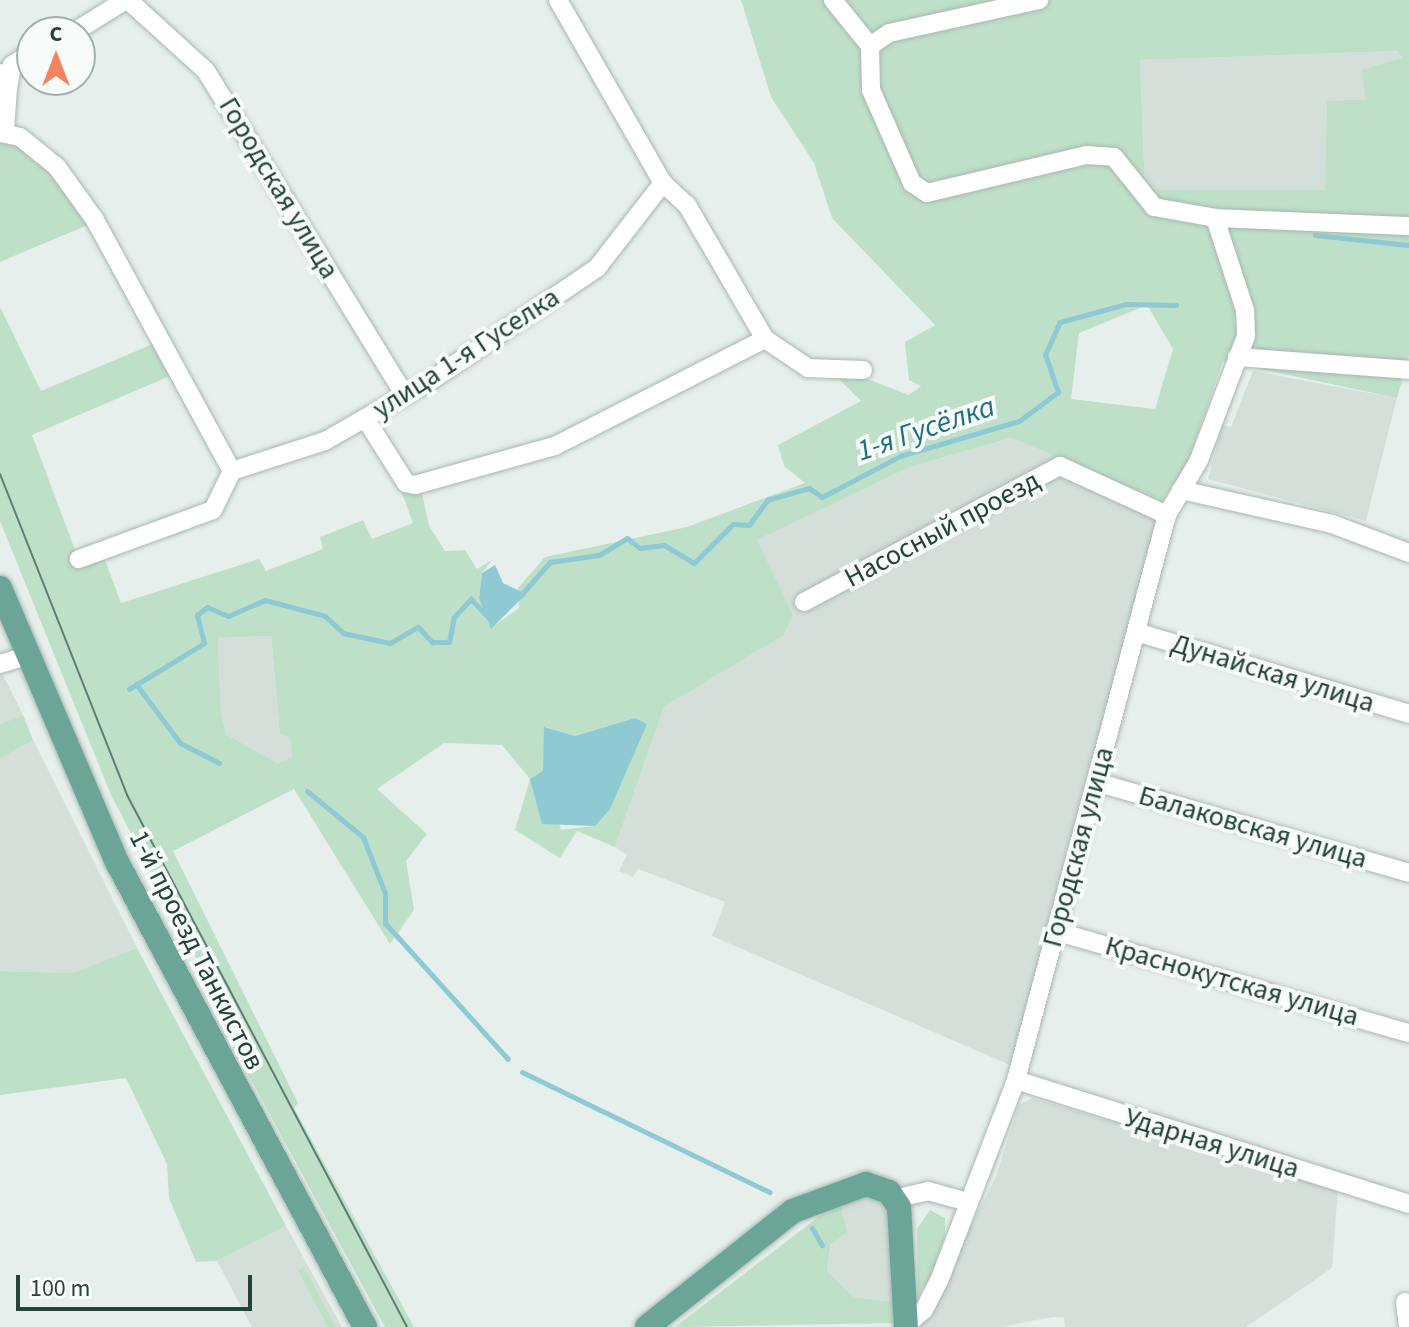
<!DOCTYPE html>
<meta charset="utf-8">
<style>
body{margin:0}
#map{position:relative;width:1409px;height:1327px;overflow:hidden;background:#e6efeb;font-family:"Source Sans 3",sans-serif}
div>[style]{position:absolute}
[style*='--x']{left:calc(var(--x)*1px);top:calc(var(--y)*1px);width:calc(var(--w)*1px);rotate:calc(var(--a)*1deg)}
.built>*{inset:0;background:#d4dfda}
.green>*{inset:0;background:#bfe0c8;transform-origin:0 0}
.water>*{inset:0;background:#8ec9d4}
.stream>*{height:5px;margin:-2.5px;padding:0 2.5px;transform-origin:2.5px;border-radius:2.5px;background:#8ec9d4}
.roads{filter:drop-shadow(0 0 2px #a8b8b2) drop-shadow(0 0 2px #a8b8b2)}
.minor>*{height:18px;margin:-9px;padding:0 9px;transform-origin:9px;border-radius:9px;background:#fff}
.major>*{height:24px;margin:-12px;padding:0 12px;transform-origin:12px;border-radius:12px;background:#6aa596}
.tram>*{height:2px;margin:-1px;padding:0 1px;transform-origin:1px;border-radius:1px;background:#5f7d75}
span{translate:-50% -50%;white-space:nowrap;text-align:center;line-height:1.15;-webkit-text-stroke:8px #f7fbf9;paint-order:stroke}
.street-label{font-size:28px;color:#24423a}
.water-label{font-size:30px;color:#1c6f80;font-style:italic}
.north{position:absolute;left:16px;top:16px;width:80px;height:80px;box-sizing:border-box;background:#f7fbf9;border:2px solid #a3b1ad;border-radius:50%;rotate:0deg;font-size:22px;font-weight:700;line-height:32px;text-align:center;color:#24423a}
.north::after{content:'';display:block;margin:auto;width:28px;height:36px;background:#f4845f;clip-path:polygon(50% 0,100% 100%,50% 72%,0 100%)}
.scale{position:absolute;left:16px;top:1275px;width:236px;height:36px;box-sizing:border-box;border:4px solid #24423a;border-top:0;padding-left:10px;font-size:24px;line-height:28px;white-space:nowrap;color:#24423a;-webkit-text-stroke:6px #f7fbf9;paint-order:stroke}
</style>
<div id="map">
<div class="built">
<i style="clip-path:polygon(1397px 51px,1404px 58px,1365px 99px,1327px 101px,1326px 190px,1145px 190px,1140px 60px)"></i>
<i style="clip-path:polygon(1253px 371px,1397px 398px,1366px 521px,1208px 479px,1222px 425px,1231px 427px)"></i>
<i style="clip-path:polygon(1011px 438px,1162px 500px,1010px 1065px,712px 936px,725px 902px,638px 869px,633px 877px,619px 871px,627px 855px,615px 847px,664px 707px,784px 635px,793px 615px,756px 540px,910px 467px)"></i>
<i style="clip-path:polygon(271px 636px,280px 735px,290px 736px,292px 758px,277px 763px,226px 734px,221px 713px,218px 638px)"></i>
<i style="clip-path:polygon(0 669px,23px 715px,0 724px)"></i>
<i style="clip-path:polygon(33px 740px,137px 948px,72px 973px,0 971px,0 759px)"></i>
<i style="clip-path:polygon(1032px 1098px,1338px 1188px,1332px 1268px,1246px 1327px,1065px 1327px,1064px 1317px,1052px 1317px,1001px 1327px,918px 1327px,995px 1179px,1019px 1105px)"></i>
<i style="clip-path:polygon(861px 1196px,883px 1201px,891px 1214px,893px 1302px,854px 1297px,827px 1271px,839px 1201px)"></i>
<i style="clip-path:polygon(286px 1226px,342px 1327px,252px 1327px,217px 1261px)"></i>
</div>
<div class="green">
<i style="clip-path:polygon(evenodd,741px 0,1409px 0,1409px 355px,1397px 398px,1223px 361px,1186px 468px,1162px 500px,1011px 438px,910px 467px,757px 540px,793px 615px,784px 635px,664px 707px,615px 847px,577px 831px,560px 858px,515px 830px,530px 779px,502px 745px,444px 743px,377px 789px,427px 834px,406px 861px,414px 910px,390px 944px,294px 789px,173px 851px,298px 1103px,294px 1108px,414px 1327px,385px 1327px,224px 1030px,230px 1023px,111px 795px,0 521px,0 307px,41px 391px,153px 344px,170px 376px,32px 435px,75px 550px,105px 560px,121px 603px,259px 559px,266px 571px,323px 549px,320px 537px,363px 520px,372px 539px,413px 523px,399px 485px,421px 489px,429px 526px,445px 551px,465px 550px,477px 569px,492px 560px,482px 573px,479px 597px,491px 628px,519px 608px,518px 588px,545px 557px,687px 527px,805px 483px,784px 466px,778px 445px,861px 401px,837px 377px,854px 374px,909px 395px,921px 386px,909px 380px,905px 342px,935px 325px,832px 218px,814px 163px,771px 97px,741px 0,1397px 51px,1403px 58px,1362px 70px,1365px 99px,1327px 101px,1325px 190px,1145px 190px,1140px 60px,1397px 51px,741px 0,1147px 305px,1173px 349px,1155px 409px,1071px 399px,1079px 333px,1147px 305px,741px 0,271px 636px,280px 735px,290px 737px,292px 758px,277px 763px,226px 734px,221px 713px,218px 638px,271px 636px,741px 0,635px 718px,646px 724px,595px 826px,561px 830px,543px 771px,545px 727px,575px 736px,635px 718px)"></i>
<i style="clip-path:polygon(0 139px,20px 140px,53px 170px,90px 224px,0 262px)"></i>
<i style="clip-path:polygon(23px 715px,33px 740px,0 759px,0 724px)"></i>
<i style="clip-path:polygon(137px 948px,286px 1226px,217px 1261px,196px 1262px,169px 1198px,167px 1164px,126px 1078px,0 1095px,0 971px,72px 973px)"></i>
<i style="clip-path:polygon(839px 1201px,847px 1232px,831px 1244px,827px 1271px,854px 1297px,893px 1302px,895px 1323px,675px 1327px)"></i>
<i style="clip-path:polygon(930px 1210px,945px 1218px,945px 1235px,935px 1272px,918px 1295px,917px 1229px)"></i>
<i style="left:304px;top:1267px;width:68px;height:7px;rotate:62deg"></i>
</div>
<div class="water">
<i style="clip-path:polygon(495px 565px,503px 583px,526px 594px,491px 629px,479px 598px,482px 573px)"></i>
<i style="clip-path:polygon(635px 718px,647px 724px,610px 809px,595px 826px,542px 824px,530px 779px,543px 771px,544px 727px,575px 736px)"></i>
</div>
<div class="stream">
<i style="--x:1315;--y:235;--w:95;--a:6.1"></i>
<i style="--x:520;--y:596;--w:45;--a:-48.6"></i>
<i style="--x:550;--y:562;--w:49;--a:-8.1"></i>
<i style="--x:599;--y:555;--w:33;--a:-31"></i>
<i style="--x:627;--y:538;--w:16;--a:38"></i>
<i style="--x:640;--y:548;--w:24;--a:-7"></i>
<i style="--x:664;--y:545;--w:35;--a:31"></i>
<i style="--x:694;--y:563;--w:55;--a:-45"></i>
<i style="--x:733;--y:524;--w:16;--a:4"></i>
<i style="--x:749;--y:525;--w:31;--a:-54"></i>
<i style="--x:767;--y:500;--w:44;--a:-15.9"></i>
<i style="--x:809;--y:488;--w:16;--a:35"></i>
<i style="--x:822;--y:497;--w:88;--a:-27.7"></i>
<i style="--x:900;--y:456;--w:124;--a:-16.4"></i>
<i style="--x:1019;--y:421;--w:49;--a:-36.6"></i>
<i style="--x:1058;--y:392;--w:39;--a:-109"></i>
<i style="--x:1045;--y:355;--w:36;--a:-66"></i>
<i style="--x:1060;--y:322;--w:68;--a:-15.3"></i>
<i style="--x:1126;--y:304;--w:50;--a:1.1"></i>
<i style="--x:136;--y:684;--w:74;--a:53.3"></i>
<i style="--x:180;--y:743;--w:44;--a:27.1"></i>
<i style="--x:129;--y:689;--w:88;--a:-31.5"></i>
<i style="--x:204;--y:643;--w:29;--a:-104"></i>
<i style="--x:197;--y:615;--w:13;--a:-39"></i>
<i style="--x:207;--y:607;--w:23;--a:23"></i>
<i style="--x:228;--y:616;--w:40;--a:-23.4"></i>
<i style="--x:265;--y:600;--w:62;--a:14.9"></i>
<i style="--x:325;--y:616;--w:25;--a:43"></i>
<i style="--x:343;--y:633;--w:48;--a:12"></i>
<i style="--x:390;--y:643;--w:32;--a:-30"></i>
<i style="--x:418;--y:627;--w:21;--a:47"></i>
<i style="--x:432;--y:642;--w:17;--a:0"></i>
<i style="--x:449;--y:642;--w:25;--a:-79"></i>
<i style="--x:454;--y:617;--w:25;--a:-47"></i>
<i style="--x:471;--y:599;--w:23;--a:47"></i>
<i style="--x:307;--y:791;--w:72;--a:39.4"></i>
<i style="--x:363;--y:837;--w:60;--a:68.6"></i>
<i style="--x:385;--y:893;--w:30;--a:90"></i>
<i style="--x:385;--y:923;--w:183;--a:47.9"></i>
<i style="--x:522;--y:1072;--w:275;--a:25.9"></i>
<i style="--x:812;--y:1228;--w:20;--a:60"></i>
</div>
<div class="roads">
<div class="minor">
<i style="--x:128;--y:0;--w:105;--a:42.3"></i>
<i style="--x:206;--y:71;--w:381;--a:58.5"></i>
<i style="--x:558;--y:0;--w:211;--a:60.2"></i>
<i style="--x:663;--y:183;--w:33;--a:43"></i>
<i style="--x:687;--y:205;--w:155;--a:59.8"></i>
<i style="--x:765;--y:339;--w:52;--a:34"></i>
<i style="--x:808;--y:368;--w:55;--a:2.1"></i>
<i style="--x:833;--y:0;--w:59;--a:51.2"></i>
<i style="--x:870;--y:46;--w:44;--a:88.7"></i>
<i style="--x:871;--y:90;--w:102;--a:66.2"></i>
<i style="--x:912;--y:183;--w:18;--a:34"></i>
<i style="--x:927;--y:193;--w:164;--a:-13.4"></i>
<i style="--x:1087;--y:155;--w:27;--a:4"></i>
<i style="--x:1114;--y:157;--w:64;--a:51.3"></i>
<i style="--x:1154;--y:207;--w:62;--a:10.2"></i>
<i style="--x:1215;--y:218;--w:194;--a:2.4"></i>
<i style="--x:74;--y:32;--w:61;--a:-31.6"></i>
<i style="--x:870;--y:46;--w:23;--a:-34"></i>
<i style="--x:889;--y:33;--w:154;--a:-12.4"></i>
<i style="--x:0;--y:73;--w:17;--a:62"></i>
<i style="--x:8;--y:88;--w:42;--a:94.1"></i>
<i style="--x:8;--y:88;--w:23;--a:-80"></i>
<i style="--x:12;--y:65;--w:24;--a:-33"></i>
<i style="--x:0;--y:133;--w:20;--a:11"></i>
<i style="--x:20;--y:137;--w:48;--a:39"></i>
<i style="--x:57;--y:167;--w:65;--a:54.4"></i>
<i style="--x:95;--y:220;--w:286;--a:61.4"></i>
<i style="--x:232;--y:471;--w:43;--a:116"></i>
<i style="--x:213;--y:510;--w:143;--a:159.9"></i>
<i style="--x:1237;--y:357;--w:172;--a:4.3"></i>
<i style="--x:365;--y:418;--w:77;--a:57.8"></i>
<i style="--x:406;--y:483;--w:9;--a:13"></i>
<i style="--x:415;--y:485;--w:145;--a:-15.6"></i>
<i style="--x:555;--y:446;--w:236;--a:-27"></i>
<i style="--x:232;--y:471;--w:98;--a:-17.9"></i>
<i style="--x:325;--y:441;--w:121;--a:-29.7"></i>
<i style="--x:430;--y:381;--w:202;--a:-34.1"></i>
<i style="--x:597;--y:268;--w:108;--a:-52.2"></i>
<i style="--x:1181;--y:490;--w:155;--a:12.7"></i>
<i style="--x:1332;--y:524;--w:82;--a:20.6"></i>
<i style="--x:804;--y:602;--w:290;--a:-28"></i>
<i style="--x:1060;--y:466;--w:118;--a:24.6"></i>
<i style="--x:1136;--y:632;--w:285;--a:16.7"></i>
<i style="--x:0;--y:664;--w:27;--a:-17"></i>
<i style="--x:1096;--y:782;--w:326;--a:16.2"></i>
<i style="--x:1055;--y:931;--w:368;--a:16.1"></i>
<i style="--x:1016;--y:1080;--w:412;--a:17.5"></i>
<i style="--x:894;--y:1199;--w:35;--a:-13"></i>
<i style="--x:928;--y:1191;--w:41;--a:15.4"></i>
<i style="--x:1405;--y:1302;--w:25;--a:83"></i>
<i style="--x:906;--y:1325;--w:23;--a:-40"></i>
<i style="--x:924;--y:1310;--w:33;--a:-63"></i>
<i style="--x:939;--y:1281;--w:215;--a:-69"></i>
<i style="--x:1016;--y:1080;--w:585;--a:-75.04"></i>
<i style="--x:1167;--y:515;--w:64;--a:-59.8"></i>
<i style="--x:1199;--y:460;--w:133;--a:-69.2"></i>
<i style="--x:1246;--y:336;--w:26;--a:-92"></i>
<i style="--x:1245;--y:310;--w:97;--a:-108.1"></i>
</div>
<div class="major">
<i style="--x:0;--y:588;--w:300;--a:66.9"></i>
<i style="--x:118;--y:864;--w:525;--a:61.92"></i>
<i style="--x:647;--y:1327;--w:186;--a:-38.5"></i>
<i style="--x:793;--y:1211;--w:78;--a:-20.3"></i>
<i style="--x:866;--y:1184;--w:24;--a:19"></i>
<i style="--x:889;--y:1192;--w:18;--a:56"></i>
<i style="--x:899;--y:1207;--w:120;--a:86.7"></i>
</div>
</div>
<div class="tram">
<i style="--x:0;--y:474;--w:345;--a:68.4"></i>
<i style="--x:127;--y:795;--w:601;--a:62.24"></i>
</div>
<div class="street-label">
<span style="left:279px;top:188px;rotate:59deg">Городская улица</span>
<span style="left:466px;top:353px;rotate:-33deg">улица 1-я Гуселка</span>
<span style="left:942px;top:529px;rotate:-28deg">Насосный проезд</span>
<span style="left:1273px;top:673px;rotate:17deg">Дунайская улица</span>
<span style="left:1253px;top:827px;rotate:16deg">Балаковская улица</span>
<span style="left:1078px;top:847px;rotate:-75deg">Городская улица</span>
<span style="left:197px;top:950px;rotate:63deg">1-й проезд Танкистов</span>
<span style="left:1232px;top:981px;rotate:16deg">Краснокутская улица</span>
<span style="left:1212px;top:1143px;rotate:17deg">Ударная улица</span>
</div>
<div class="water-label">
<span style="left:926px;top:429px;rotate:-19deg">1-я Гусёлка</span>
</div>
<div class="north">С</div>
<div class="scale">100 m</div>
</div>
